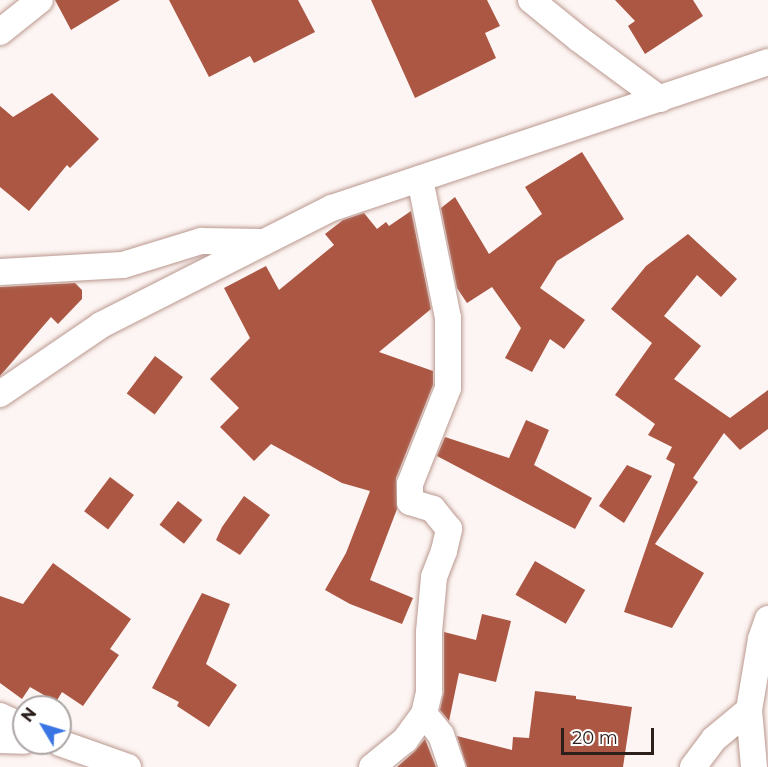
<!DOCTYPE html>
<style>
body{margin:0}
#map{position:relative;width:768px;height:767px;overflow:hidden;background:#fdf5f3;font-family:Montserrat,sans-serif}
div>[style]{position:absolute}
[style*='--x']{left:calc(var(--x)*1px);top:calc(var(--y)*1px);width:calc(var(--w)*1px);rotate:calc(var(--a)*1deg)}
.building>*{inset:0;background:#ab5743;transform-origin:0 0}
.roads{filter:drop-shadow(0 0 2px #ba988f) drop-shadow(0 0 2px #ba988f)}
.street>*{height:26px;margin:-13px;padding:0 13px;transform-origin:13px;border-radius:13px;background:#fff}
span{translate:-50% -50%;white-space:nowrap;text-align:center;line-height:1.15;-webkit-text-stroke:6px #fff;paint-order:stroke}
.north{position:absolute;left:12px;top:695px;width:60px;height:60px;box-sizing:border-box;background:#fff;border:2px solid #aba5a4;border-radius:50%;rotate:308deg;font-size:16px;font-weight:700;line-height:24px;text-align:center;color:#2c1f1c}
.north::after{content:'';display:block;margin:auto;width:21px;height:27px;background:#3a75e4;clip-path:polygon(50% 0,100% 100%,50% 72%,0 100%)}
.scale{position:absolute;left:561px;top:728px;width:93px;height:27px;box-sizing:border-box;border:3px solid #2c1f1c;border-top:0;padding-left:8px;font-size:18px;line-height:21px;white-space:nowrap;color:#2c1f1c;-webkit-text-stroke:4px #fff;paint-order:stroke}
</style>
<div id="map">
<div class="building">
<i style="clip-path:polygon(55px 0,120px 0,71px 30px)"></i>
<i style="clip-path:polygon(169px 0,298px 0,315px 32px,254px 63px,250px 56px,209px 77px)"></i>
<i style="clip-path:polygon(371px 0,487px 0,500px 26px,485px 33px,496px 58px,415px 98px)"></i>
<i style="clip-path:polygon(615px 0,693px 0,703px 16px,645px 54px,628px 26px,635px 21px)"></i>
<i style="clip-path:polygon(52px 93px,99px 139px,70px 168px,67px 165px,29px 211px,0 187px,0 106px,13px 117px)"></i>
<i style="clip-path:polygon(582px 152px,624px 219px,557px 261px,540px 288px,585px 320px,564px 349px,550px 339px,532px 372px,505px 358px,521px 328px,492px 287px,467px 303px,457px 288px,441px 208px,455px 197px,489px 254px,542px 214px,525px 187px)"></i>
<i style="clip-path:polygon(411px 211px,431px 309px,379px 352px,433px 371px,433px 385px,396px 478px,397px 509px,370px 580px,413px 598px,402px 624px,350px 604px,325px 590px,346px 553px,370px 491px,342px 483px,271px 444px,254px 461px,220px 427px,239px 408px,210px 379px,250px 338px,224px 288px,266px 266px,279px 290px,334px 245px,325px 234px,343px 220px,364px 213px,377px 229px,386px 222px,389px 226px)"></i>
<i style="clip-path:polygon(688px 234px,737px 279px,721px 297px,697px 275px,664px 316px,701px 346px,674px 379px,730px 418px,768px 390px,768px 429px,740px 450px,724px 433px,693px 478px,698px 482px,655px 544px,704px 573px,672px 628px,624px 612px,675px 464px,666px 459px,672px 447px,648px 435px,655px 424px,615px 395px,652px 343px,611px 309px,646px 266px)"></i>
<i style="clip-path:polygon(75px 283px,82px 290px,82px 299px,58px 324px,51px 317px,0 376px,0 287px)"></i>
<i style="left:155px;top:356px;width:35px;height:47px;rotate:37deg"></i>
<i style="clip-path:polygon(526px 420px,549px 430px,534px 465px,592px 498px,575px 529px,437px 456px,445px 437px,509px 458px)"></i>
<i style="clip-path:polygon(627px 465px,652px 476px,624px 523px,599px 506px)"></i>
<i style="left:110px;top:477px;width:30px;height:43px;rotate:37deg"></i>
<i style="clip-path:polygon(244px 496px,270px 515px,240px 555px,216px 540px,222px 527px)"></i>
<i style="left:178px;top:501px;width:31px;height:30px;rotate:38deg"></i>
<i style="left:535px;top:561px;width:58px;height:39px;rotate:30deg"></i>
<i style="clip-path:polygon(53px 563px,131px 619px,110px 649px,119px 655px,83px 706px,62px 692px,56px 702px,30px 687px,22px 699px,0 683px,0 596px,23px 604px)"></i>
<i style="clip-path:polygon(202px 593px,230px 604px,206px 664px,237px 685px,209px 727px,177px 706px,179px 702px,152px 688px)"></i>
<i style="clip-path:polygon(482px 614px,511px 621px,496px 682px,459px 673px,449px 721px,440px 710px,444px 692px,444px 632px,476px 640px)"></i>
<i style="clip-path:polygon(535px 691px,576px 696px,576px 699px,632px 707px,623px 767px,467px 767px,457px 736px,512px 750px,513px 737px,529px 738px)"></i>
<i style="clip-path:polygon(425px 739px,436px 767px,397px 767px,415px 751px)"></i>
</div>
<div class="roads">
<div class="street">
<i style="--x:531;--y:0;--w:62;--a:39.1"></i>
<i style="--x:579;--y:39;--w:101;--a:36.5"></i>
<i style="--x:0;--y:32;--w:51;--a:-38.7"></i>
<i style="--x:0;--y:272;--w:123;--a:-3.3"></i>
<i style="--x:123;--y:265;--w:82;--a:-17.1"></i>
<i style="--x:201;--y:241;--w:61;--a:0.9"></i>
<i style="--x:0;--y:394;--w:122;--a:-34.3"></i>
<i style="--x:101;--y:325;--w:259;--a:-26.9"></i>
<i style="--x:332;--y:208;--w:460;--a:-18.5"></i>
<i style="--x:424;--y:714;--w:27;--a:51"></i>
<i style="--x:441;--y:735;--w:34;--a:71"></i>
<i style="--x:0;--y:716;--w:26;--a:25"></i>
<i style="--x:0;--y:740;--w:24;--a:2"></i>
<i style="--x:60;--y:743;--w:72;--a:19.4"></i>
<i style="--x:372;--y:767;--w:43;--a:-39.3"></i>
<i style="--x:405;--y:740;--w:32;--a:-54"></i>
<i style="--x:424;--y:714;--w:23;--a:-77"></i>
<i style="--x:429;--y:692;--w:60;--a:-90"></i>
<i style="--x:429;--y:632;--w:55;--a:-84.8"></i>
<i style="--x:434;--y:577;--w:28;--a:-69"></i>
<i style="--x:444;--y:551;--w:23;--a:-77"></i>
<i style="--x:449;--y:529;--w:26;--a:-129"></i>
<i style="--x:433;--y:509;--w:24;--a:-163"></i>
<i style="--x:410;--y:502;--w:18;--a:-90"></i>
<i style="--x:410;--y:484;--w:103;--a:-68.4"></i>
<i style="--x:448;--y:388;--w:70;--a:-90"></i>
<i style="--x:448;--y:318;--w:142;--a:-101.4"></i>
<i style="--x:693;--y:767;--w:35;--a:-53"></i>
<i style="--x:714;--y:739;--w:45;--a:-39.6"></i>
<i style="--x:754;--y:767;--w:57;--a:-95"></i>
<i style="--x:749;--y:710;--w:72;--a:-80.4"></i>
<i style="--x:761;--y:639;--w:21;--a:-71"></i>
</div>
</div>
<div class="north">N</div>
<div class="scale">20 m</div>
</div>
